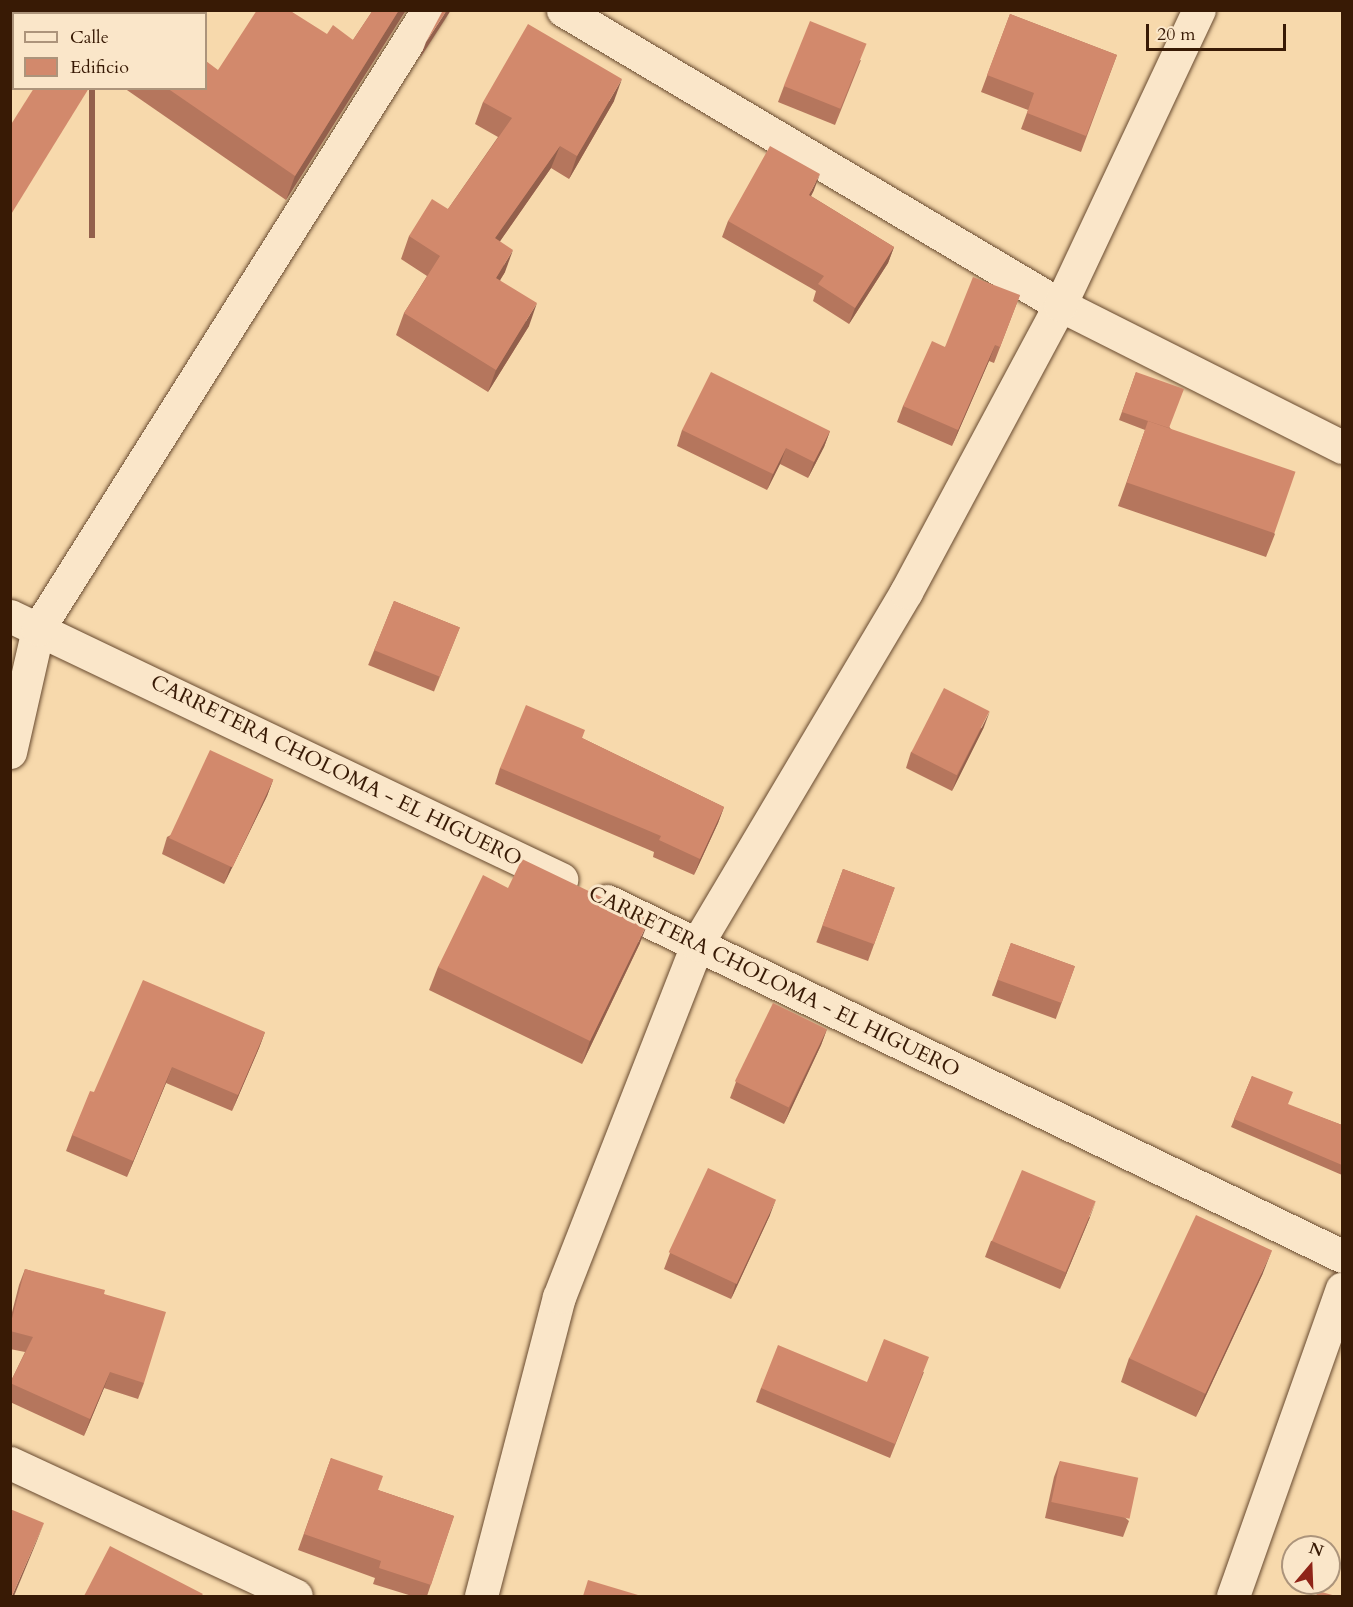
<!DOCTYPE html>
<style>
body{margin:0}
#map{position:relative;width:1353px;height:1607px;overflow:hidden;background:#f7d9ac;font-family:Cardo,serif}
div>[style]{position:absolute}
[style*='--x']{left:calc(var(--x)*1px);top:calc(var(--y)*1px);width:calc(var(--w)*1px);rotate:calc(var(--a)*1deg)}
.roads{filter:drop-shadow(0 0 2px #684a2f) drop-shadow(0 0 2px #684a2f)}
.minor>*{height:33px;margin:-16.5px;padding:0 16.5px;transform-origin:16.5px;border-radius:16.5px;background:#fae6c9}
.wall>*{inset:0;background:#b5765d;transform-origin:0 0}
.shaded-wall>*{inset:0;background:#93604c;transform-origin:0 0}
.building>*{inset:0;background:#d2896c;transform-origin:0 0}
span{translate:-50% -50%;white-space:nowrap;text-align:center;line-height:1.15;-webkit-text-stroke:6px #fae6c9;paint-order:stroke}
.street-label{font-size:21px;color:#381a05}
.frame{position:absolute;inset:0;border:12px solid #381a05;pointer-events:none}
.legend{position:absolute;left:12px;top:12px;width:195px;height:78px;box-sizing:border-box;background:#fae6c9;border:2px solid #ac947b;margin:0;padding:8px 10px;list-style:none;font-size:18px;color:#381a05}
.legend li{display:flex;align-items:center;gap:12px;height:30px}
.legend b{width:30px;border:2px solid #ac947b}
.north{position:absolute;left:1281px;top:1535px;width:60px;height:60px;box-sizing:border-box;background:#fae6c9;border:2px solid #ac947b;border-radius:50%;rotate:19deg;font-size:16px;font-weight:700;line-height:24px;text-align:center;color:#381a05}
.north::after{content:'';display:block;margin:auto;width:21px;height:27px;background:#8f2418;clip-path:polygon(50% 0,100% 100%,50% 72%,0 100%)}
.scale{position:absolute;left:1146px;top:24px;width:140px;height:27px;box-sizing:border-box;border:3px solid #381a05;border-top:0;padding-left:8px;font-size:18px;line-height:21px;white-space:nowrap;color:#381a05;-webkit-text-stroke:4px #fae6c9;paint-order:stroke}
</style>
<div id="map">
<div class="roads">
<div class="minor">
<i style="--x:563;--y:10;--w:578;--a:30.69"></i>
<i style="--x:1060;--y:305;--w:316;--a:26.7"></i>
<i style="--x:10;--y:616;--w:611;--a:25.52"></i>
<i style="--x:10;--y:752;--w:126;--a:-77.2"></i>
<i style="--x:38;--y:629;--w:732;--a:-57.79"></i>
<i style="--x:607;--y:901;--w:816;--a:25.78"></i>
<i style="--x:10;--y:1463;--w:315;--a:24.9"></i>
<i style="--x:481;--y:1596;--w:309;--a:-75.4"></i>
<i style="--x:559;--y:1297;--w:379;--a:-68.6"></i>
<i style="--x:697;--y:944;--w:409;--a:-59.3"></i>
<i style="--x:906;--y:592;--w:326;--a:-61.8"></i>
<i style="--x:1060;--y:305;--w:326;--a:-64.8"></i>
<i style="--x:1233;--y:1596;--w:326;--a:-70.5"></i>
</div>
</div>
<div class="wall">
<i style="clip-path:polygon(373px 10px,406px 10px,286px 200px,124px 88px,206px 88px,218px 70px,327px 34px,353px 40px)"></i>
<i style="clip-path:polygon(1010px 14px,1117px 55px,1081px 152px,1021px 129px,1028px 110px,981px 92px)"></i>
<i style="clip-path:polygon(861px 60px,835px 125px,778px 102px,784px 86px)"></i>
<i style="clip-path:polygon(614px 101px,569px 179px,551px 168px,500px 241px,505px 272px,500px 280px,529px 326px,488px 392px,396px 335px,404px 313px,427px 276px,401px 259px,409px 236px,448px 209px,498px 137px,475px 124px,483px 102px)"></i>
<i style="clip-path:polygon(814px 190px,811px 196px,894px 247px,888px 263px,849px 324px,813px 301px,816px 291px,722px 237px,728px 221px)"></i>
<i style="clip-path:polygon(1020px 295px,994px 363px,989px 361px,952px 446px,897px 422px,903px 406px,945px 347px)"></i>
<i style="clip-path:polygon(1136px 372px,1170px 428px,1275px 534px,1266px 557px,1118px 506px,1145px 430px,1119px 420px)"></i>
<i style="clip-path:polygon(682px 430px,830px 431px,824px 447px,808px 478px,780px 464px,767px 490px,677px 446px)"></i>
<i style="left:394px;top:601px;width:71px;height:69px;rotate:22deg"></i>
<i style="clip-path:polygon(984px 727px,952px 791px,906px 768px,911px 752px)"></i>
<i style="clip-path:polygon(582px 738px,724px 807px,718px 823px,694px 875px,653px 857px,654px 852px,495px 784px,500px 768px)"></i>
<i style="clip-path:polygon(273px 780px,267px 796px,224px 884px,162px 854px,167px 837px)"></i>
<i style="left:843px;top:869px;width:55px;height:78px;rotate:20deg"></i>
<i style="clip-path:polygon(508px 888px,640px 943px,582px 1064px,429px 990px,438px 967px)"></i>
<i style="left:1011px;top:943px;width:68px;height:56px;rotate:20deg"></i>
<i style="clip-path:polygon(827px 1029px,821px 1045px,784px 1124px,730px 1098px,736px 1082px)"></i>
<i style="clip-path:polygon(265px 1032px,259px 1048px,232px 1111px,166px 1083px,127px 1177px,66px 1151px,72px 1135px,94px 1092px)"></i>
<i style="clip-path:polygon(1252px 1076px,1288px 1105px,1342px 1125px,1342px 1175px,1231px 1127px)"></i>
<i style="clip-path:polygon(770px 1215px,731px 1299px,664px 1269px,670px 1253px)"></i>
<i style="clip-path:polygon(1090px 1217px,1060px 1289px,985px 1257px,991px 1241px)"></i>
<i style="clip-path:polygon(25px 1269px,104px 1294px,144px 1383px,138px 1399px,104px 1388px,84px 1436px,10px 1402px,10px 1383px,25px 1352px,10px 1349px,10px 1320px,19px 1285px)"></i>
<i style="clip-path:polygon(1263px 1273px,1196px 1417px,1121px 1382px,1129px 1358px)"></i>
<i style="clip-path:polygon(924px 1372px,890px 1458px,756px 1402px,761px 1388px,867px 1382px)"></i>
<i style="clip-path:polygon(331px 1458px,378px 1490px,454px 1516px,427px 1596px,412px 1596px,373px 1584px,375px 1578px,298px 1550px)"></i>
<i style="clip-path:polygon(1060px 1461px,1129px 1521px,1123px 1537px,1045px 1518px,1054px 1477px)"></i>
</div>
<div class="shaded-wall">
<i style="clip-path:polygon(399px 10px,406px 10px,286px 200px,295px 176px)"></i>
<i style="clip-path:polygon(447px 10px,451px 10px,420px 58px,426px 42px)"></i>
<i style="clip-path:polygon(622px 79px,614px 101px,569px 179px,577px 156px)"></i>
<i style="left:89px;top:88px;width:6px;height:150px"></i>
<i style="clip-path:polygon(560px 146px,551px 168px,487px 260px,495px 238px)"></i>
<i style="clip-path:polygon(820px 174px,814px 190px,803px 211px,809px 195px)"></i>
<i style="clip-path:polygon(894px 247px,888px 263px,849px 324px,855px 308px)"></i>
<i style="clip-path:polygon(513px 250px,505px 272px,488px 300px,496px 278px)"></i>
<i style="clip-path:polygon(537px 303px,529px 326px,488px 392px,496px 370px)"></i>
<i style="clip-path:polygon(995px 345px,989px 361px,952px 446px,958px 430px)"></i>
<i style="clip-path:polygon(830px 431px,824px 447px,808px 478px,814px 462px)"></i>
<i style="clip-path:polygon(786px 448px,780px 464px,767px 490px,773px 474px)"></i>
<i style="clip-path:polygon(990px 711px,984px 727px,952px 791px,958px 775px)"></i>
<i style="clip-path:polygon(273px 780px,267px 796px,224px 884px,230px 868px)"></i>
<i style="clip-path:polygon(724px 807px,718px 823px,694px 875px,700px 859px)"></i>
<i style="clip-path:polygon(649px 920px,640px 943px,582px 1064px,590px 1041px)"></i>
<i style="clip-path:polygon(827px 1029px,821px 1045px,784px 1124px,790px 1108px)"></i>
<i style="clip-path:polygon(265px 1032px,259px 1048px,232px 1111px,238px 1095px)"></i>
<i style="clip-path:polygon(172px 1067px,166px 1083px,127px 1177px,133px 1161px)"></i>
<i style="clip-path:polygon(776px 1199px,770px 1215px,731px 1299px,736px 1283px)"></i>
<i style="clip-path:polygon(1096px 1201px,1090px 1217px,1060px 1289px,1066px 1273px)"></i>
<i style="clip-path:polygon(1272px 1250px,1263px 1273px,1196px 1417px,1205px 1394px)"></i>
<i style="clip-path:polygon(110px 1372px,104px 1388px,84px 1436px,90px 1419px)"></i>
<i style="clip-path:polygon(44px 1523px,36px 1543px,14px 1596px,12px 1596px)"></i>
</div>
<div class="building">
<i style="left:82px;top:10px;width:46px;height:4px"></i>
<i style="clip-path:polygon(257px 10px,289px 10px,327px 34px,333px 25px,353px 40px,373px 10px,399px 10px,295px 176px,167px 88px,206px 88px,206px 61px,218px 70px)"></i>
<i style="clip-path:polygon(443px 10px,447px 10px,426px 42px)"></i>
<i style="clip-path:polygon(1010px 14px,1117px 55px,1086px 136px,1027px 113px,1034px 93px,987px 75px)"></i>
<i style="left:810px;top:21px;width:61px;height:70px;rotate:22deg"></i>
<i style="clip-path:polygon(528px 24px,622px 79px,577px 156px,560px 146px,495px 238px,513px 250px,496px 278px,537px 303px,496px 370px,404px 313px,440px 256px,409px 236px,432px 199px,448px 209px,512px 118px,483px 102px)"></i>
<i style="clip-path:polygon(34px 88px,89px 88px,10px 216px,10px 126px)"></i>
<i style="clip-path:polygon(770px 146px,820px 174px,809px 195px,894px 247px,855px 308px,818px 284px,824px 276px,728px 221px)"></i>
<i style="clip-path:polygon(973px 277px,1020px 295px,1000px 347px,995px 345px,958px 430px,903px 406px,932px 341px,945px 347px)"></i>
<i style="clip-path:polygon(711px 372px,830px 431px,814px 462px,786px 448px,773px 474px,682px 430px)"></i>
<i style="clip-path:polygon(1136px 372px,1184px 389px,1169px 428px,1148px 421px,1122px 412px)"></i>
<i style="left:1148px;top:421px;width:156px;height:65px;rotate:19deg"></i>
<i style="left:394px;top:601px;width:71px;height:53px;rotate:22deg"></i>
<i style="left:944px;top:688px;width:51px;height:72px;rotate:27deg"></i>
<i style="clip-path:polygon(526px 705px,585px 730px,582px 738px,724px 807px,700px 859px,659px 840px,661px 836px,500px 768px)"></i>
<i style="left:210px;top:750px;width:70px;height:97px;rotate:25deg"></i>
<i style="clip-path:polygon(522px 859px,649px 920px,590px 1041px,438px 967px,483px 875px,508px 888px)"></i>
<i style="left:843px;top:869px;width:55px;height:60px;rotate:20deg"></i>
<i style="left:1011px;top:943px;width:68px;height:39px;rotate:20deg"></i>
<i style="clip-path:polygon(143px 980px,265px 1032px,238px 1095px,172px 1067px,133px 1161px,72px 1135px,90px 1091px,94px 1092px)"></i>
<i style="left:773px;top:1003px;width:60px;height:87px;rotate:26deg"></i>
<i style="clip-path:polygon(1252px 1076px,1293px 1092px,1288px 1104px,1342px 1125px,1342px 1165px,1234px 1119px)"></i>
<i style="left:708px;top:1168px;width:75px;height:93px;rotate:25deg"></i>
<i style="left:1022px;top:1170px;width:80px;height:77px;rotate:23deg"></i>
<i style="left:1196px;top:1215px;width:84px;height:158px;rotate:25deg"></i>
<i style="clip-path:polygon(25px 1269px,105px 1290px,104px 1294px,166px 1312px,144px 1383px,110px 1372px,90px 1419px,10px 1383px,33px 1337px,10px 1331px,10px 1326px)"></i>
<i style="clip-path:polygon(884px 1339px,929px 1357px,895px 1444px,761px 1388px,778px 1345px,867px 1382px)"></i>
<i style="clip-path:polygon(331px 1458px,383px 1476px,378px 1490px,454px 1516px,431px 1585px,379px 1568px,381px 1561px,304px 1534px)"></i>
<i style="left:1060px;top:1461px;width:80px;height:42px;rotate:12deg"></i>
<i style="clip-path:polygon(10px 1509px,44px 1523px,12px 1596px,10px 1596px)"></i>
<i style="clip-path:polygon(110px 1546px,203px 1594px,201px 1596px,84px 1596px)"></i>
<i style="clip-path:polygon(588px 1580px,638px 1595px,638px 1596px,583px 1596px)"></i>
<i style="clip-path:polygon(1318px 1591px,1336px 1596px,1316px 1596px)"></i>
</div>
<div class="street-label">
<span style="left:336px;top:771px;rotate:26deg">CARRETERA CHOLOMA - EL HIGUERO</span>
<span style="left:774px;top:982px;rotate:26deg">CARRETERA CHOLOMA - EL HIGUERO</span>
</div>
<div class="frame"></div>
<ul class="legend">
<li><b style="height:8px;background:#fae6c9"></b>Calle</li>
<li><b style="height:16px;background:#d2896c"></b>Edificio</li>
</ul>
<div class="north">N</div>
<div class="scale">20 m</div>
</div>
